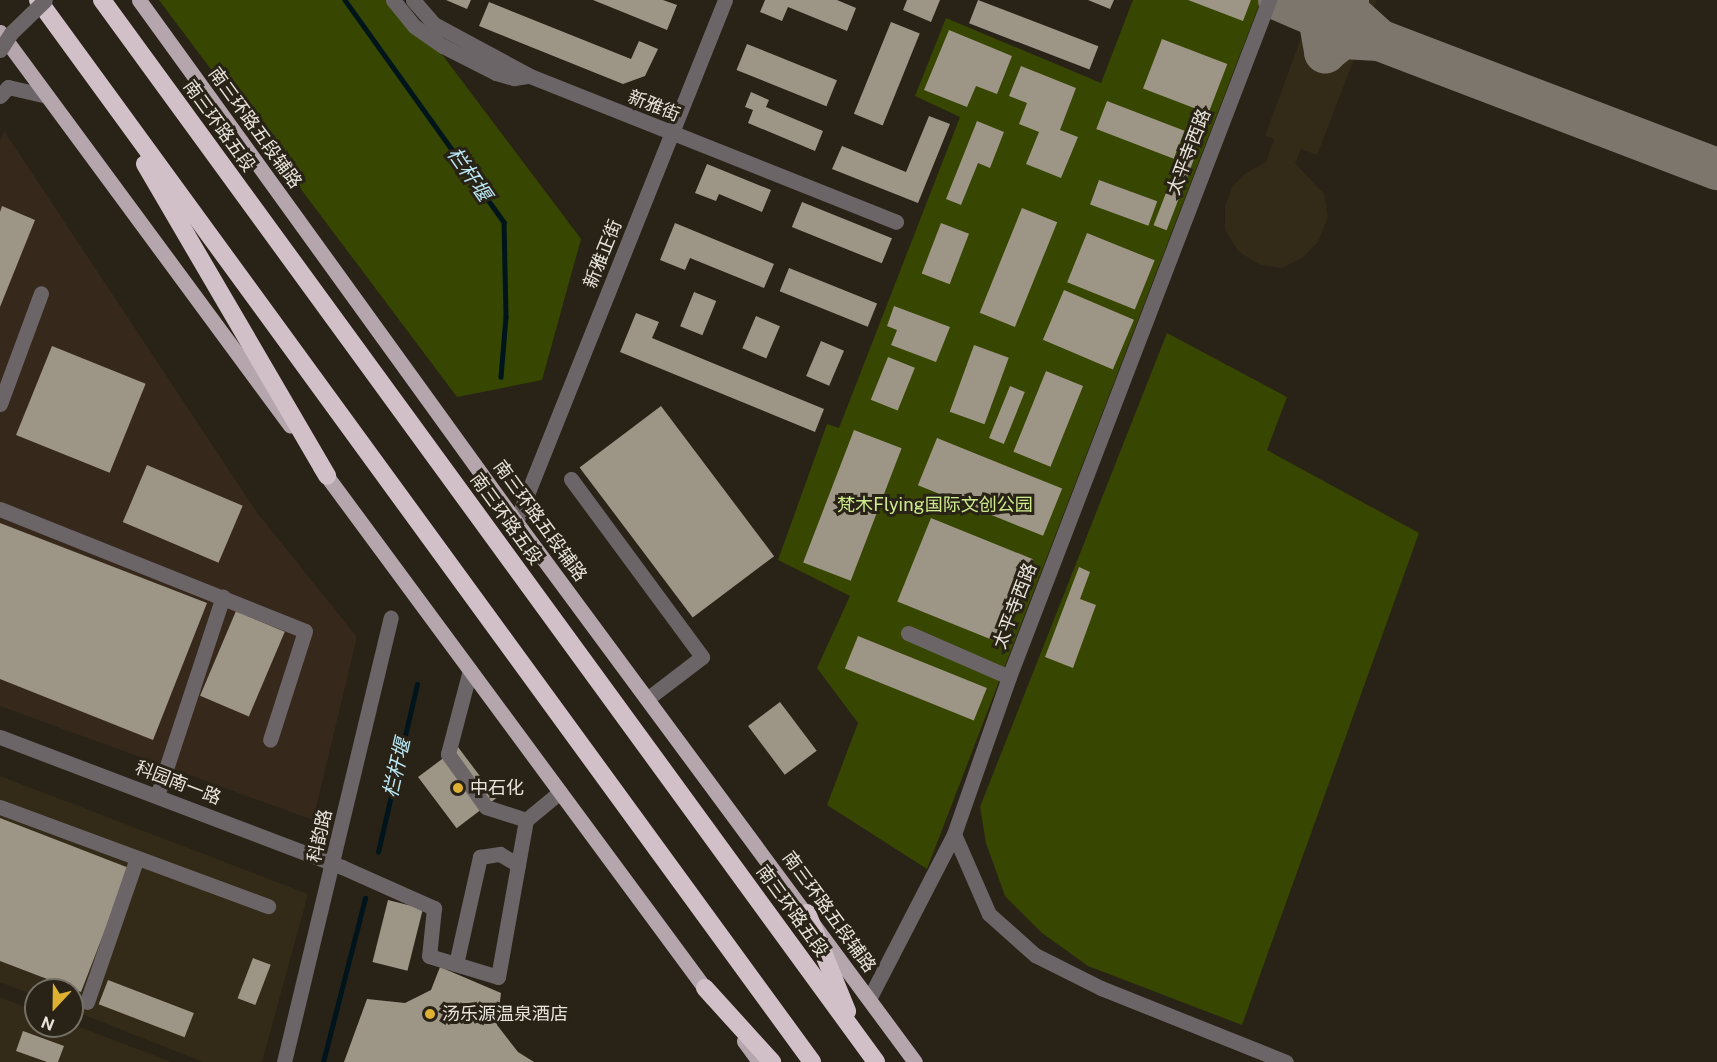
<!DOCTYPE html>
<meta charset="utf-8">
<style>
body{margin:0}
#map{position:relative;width:1717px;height:1062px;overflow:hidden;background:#292317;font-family:"Public Sans","Noto Sans SC",sans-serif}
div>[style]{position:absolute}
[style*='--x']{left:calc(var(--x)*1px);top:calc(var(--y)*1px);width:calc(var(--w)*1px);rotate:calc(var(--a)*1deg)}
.commercial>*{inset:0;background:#37281c}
.built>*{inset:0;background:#332a18}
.green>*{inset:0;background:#374601}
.stream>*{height:4.5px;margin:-2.25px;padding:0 2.25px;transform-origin:2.25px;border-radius:2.25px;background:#00141c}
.taxiway>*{height:42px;margin:-21px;padding:0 21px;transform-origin:21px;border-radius:21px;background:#7c766c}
.building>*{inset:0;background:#9d9586;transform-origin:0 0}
.minor>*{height:15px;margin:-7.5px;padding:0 7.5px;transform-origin:7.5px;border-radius:7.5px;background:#6c6568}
.major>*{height:15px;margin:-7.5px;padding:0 7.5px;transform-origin:7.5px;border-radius:7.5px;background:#b5a6ad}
.highway>*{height:18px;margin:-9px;padding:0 9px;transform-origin:9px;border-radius:9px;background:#d2c0c8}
.minor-bridge>*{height:15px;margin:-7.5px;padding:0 7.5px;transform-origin:7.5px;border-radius:7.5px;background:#6c6568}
.dots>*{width:16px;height:16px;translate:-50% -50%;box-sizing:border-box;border:3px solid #292317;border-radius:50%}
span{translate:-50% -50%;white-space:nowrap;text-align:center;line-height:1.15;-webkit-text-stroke:6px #292317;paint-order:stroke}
.street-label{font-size:18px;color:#e8e4dc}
.park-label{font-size:18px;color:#cdea8d}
.poi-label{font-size:18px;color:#e8e4dc}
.left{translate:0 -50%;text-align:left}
.water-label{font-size:20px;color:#bae6f4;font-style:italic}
.north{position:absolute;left:24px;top:978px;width:60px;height:60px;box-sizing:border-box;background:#292317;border:2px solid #757066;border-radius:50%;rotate:202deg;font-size:16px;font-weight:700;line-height:24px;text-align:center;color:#e8e4dc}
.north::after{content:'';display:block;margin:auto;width:21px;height:27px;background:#deb133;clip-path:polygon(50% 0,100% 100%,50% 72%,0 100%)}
</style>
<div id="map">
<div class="commercial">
<i style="clip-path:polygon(4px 131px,258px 514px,357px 637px,313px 820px,0 706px,0 141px)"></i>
</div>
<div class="built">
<i style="clip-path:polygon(1315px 0,1377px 0,1317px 155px,1301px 149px,1295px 163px,1324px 194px,1328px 217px,1318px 242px,1302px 258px,1282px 268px,1260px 265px,1238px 251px,1225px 230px,1225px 207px,1232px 187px,1246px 173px,1266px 162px,1274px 139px,1265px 136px)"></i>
<i style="clip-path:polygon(0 776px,308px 894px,262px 1062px,203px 1062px,72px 1010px,72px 990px,36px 990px,36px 996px,0 982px)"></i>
<i style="clip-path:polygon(0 997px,36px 1011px,36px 1026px,72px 1024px,171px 1062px,0 1062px)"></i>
</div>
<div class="green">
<i style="clip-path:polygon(159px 0,401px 0,581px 239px,542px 380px,457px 397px)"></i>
<i style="clip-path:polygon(1133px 0,1261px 0,927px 869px,827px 805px,858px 723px,817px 668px,850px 596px,778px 560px,827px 424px,839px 428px,960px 117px,915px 96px,946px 18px,1101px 83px)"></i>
<i style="clip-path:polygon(1167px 333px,1287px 397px,1267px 450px,1419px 533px,1242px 1025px,1088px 966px,1042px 933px,1005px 896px,986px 843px,980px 807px)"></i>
</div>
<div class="stream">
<i style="--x:345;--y:0;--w:273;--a:54.4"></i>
<i style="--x:504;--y:222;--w:95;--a:88.8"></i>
<i style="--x:506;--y:317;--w:60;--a:94.8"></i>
<i style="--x:378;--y:852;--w:172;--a:-76.9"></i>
<i style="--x:323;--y:1062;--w:169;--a:-75.6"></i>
</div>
<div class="taxiway">
<i style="--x:1279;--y:0;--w:43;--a:23"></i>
<i style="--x:1319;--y:17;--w:36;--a:80"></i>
<i style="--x:1348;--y:0;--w:12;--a:90"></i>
<i style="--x:1348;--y:12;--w:42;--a:42.1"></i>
<i style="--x:1325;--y:52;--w:22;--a:-39"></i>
<i style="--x:1342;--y:38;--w:37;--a:3"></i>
<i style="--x:1379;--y:40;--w:362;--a:20.9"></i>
</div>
<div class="building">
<i style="clip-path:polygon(446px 0,471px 0,467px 9px)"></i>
<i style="clip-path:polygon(593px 0,663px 0,677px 5px,667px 30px)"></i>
<i style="clip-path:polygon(765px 0,837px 0,856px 8px,847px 31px,788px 7px,782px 21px,760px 12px)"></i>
<i style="clip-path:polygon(907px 0,940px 0,931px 22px,903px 10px)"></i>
<i style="left:978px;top:0;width:129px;height:25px;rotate:21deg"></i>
<i style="clip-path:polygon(1088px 0,1114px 0,1110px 9px)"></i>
<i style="clip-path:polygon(1188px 0,1251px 0,1243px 21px)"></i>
<i style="clip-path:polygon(489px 2px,631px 59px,639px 41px,658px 49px,645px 76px,623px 84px,479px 26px)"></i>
<i style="left:891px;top:22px;width:31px;height:99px;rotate:22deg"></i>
<i style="clip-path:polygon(949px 30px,1012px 56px,997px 94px,976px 86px,967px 107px,924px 90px)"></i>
<i style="left:1162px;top:39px;width:70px;height:53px;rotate:21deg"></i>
<i style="left:747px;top:44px;width:97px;height:28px;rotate:22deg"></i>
<i style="clip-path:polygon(1021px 66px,1076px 88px,1060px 130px,1078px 137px,1061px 178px,1026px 164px,1039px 132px,1019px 124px,1027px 103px,1009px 96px)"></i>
<i style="clip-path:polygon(751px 92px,769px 100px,766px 107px,823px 131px,815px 151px,748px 123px,753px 110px,745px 107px)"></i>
<i style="left:1107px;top:101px;width:83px;height:30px;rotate:21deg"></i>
<i style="clip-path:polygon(929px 116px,950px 124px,918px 203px,832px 169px,842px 146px,906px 172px)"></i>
<i style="clip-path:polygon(977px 121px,1004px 132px,990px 168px,978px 163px,961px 205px,946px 199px)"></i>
<i style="left:1184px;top:146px;width:14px;height:85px;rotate:21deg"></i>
<i style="clip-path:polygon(707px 164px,771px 190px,762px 212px,719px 194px,716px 201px,695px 193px)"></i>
<i style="left:1099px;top:180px;width:62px;height:26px;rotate:20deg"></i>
<i style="left:802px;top:202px;width:97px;height:27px;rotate:22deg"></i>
<i style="clip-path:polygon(2px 206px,35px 220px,0 307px,0 212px)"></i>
<i style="left:1022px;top:208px;width:38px;height:113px;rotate:22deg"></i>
<i style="clip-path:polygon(675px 223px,774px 264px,764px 288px,690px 258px,685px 270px,660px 260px)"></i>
<i style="left:941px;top:223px;width:30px;height:54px;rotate:21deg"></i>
<i style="left:1087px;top:233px;width:73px;height:53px;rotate:22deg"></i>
<i style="left:789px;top:268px;width:95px;height:25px;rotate:22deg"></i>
<i style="left:1064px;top:290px;width:76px;height:54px;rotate:23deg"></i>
<i style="left:694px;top:292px;width:24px;height:37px;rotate:22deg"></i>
<i style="clip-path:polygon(894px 306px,950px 327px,936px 362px,891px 345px,897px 330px,887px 326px)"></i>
<i style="clip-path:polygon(636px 313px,659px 322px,652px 338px,824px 409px,815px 432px,620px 352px)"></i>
<i style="left:756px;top:316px;width:26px;height:35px;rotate:23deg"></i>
<i style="left:821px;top:341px;width:25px;height:38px;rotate:23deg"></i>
<i style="left:974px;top:345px;width:37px;height:71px;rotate:20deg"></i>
<i style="left:52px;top:346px;width:101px;height:96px;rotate:22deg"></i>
<i style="left:888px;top:357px;width:29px;height:46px;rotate:22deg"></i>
<i style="left:1046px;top:371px;width:40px;height:87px;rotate:22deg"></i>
<i style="left:1010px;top:386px;width:16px;height:56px;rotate:22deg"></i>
<i style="left:661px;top:406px;width:188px;height:102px;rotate:53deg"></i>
<i style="left:854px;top:430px;width:51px;height:142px;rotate:21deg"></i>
<i style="left:937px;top:438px;width:135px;height:51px;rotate:22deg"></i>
<i style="left:147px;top:465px;width:104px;height:62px;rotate:23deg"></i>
<i style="left:931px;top:518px;width:110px;height:90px;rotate:22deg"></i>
<i style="clip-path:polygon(0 523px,207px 603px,153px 740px,0 679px)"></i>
<i style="clip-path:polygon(1079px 567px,1090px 572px,1080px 599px,1096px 605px,1073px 668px,1045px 657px)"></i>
<i style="left:236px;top:611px;width:53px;height:92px;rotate:23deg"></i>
<i style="left:858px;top:636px;width:139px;height:35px;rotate:22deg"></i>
<i style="left:780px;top:702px;width:61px;height:40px;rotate:53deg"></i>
<i style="left:458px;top:747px;width:64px;height:50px;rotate:53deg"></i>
<i style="clip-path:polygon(0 818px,129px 868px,81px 992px,0 961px)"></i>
<i style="left:388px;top:900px;width:36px;height:64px;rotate:14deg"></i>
<i style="left:253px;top:958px;width:19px;height:43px;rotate:21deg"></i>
<i style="clip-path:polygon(440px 967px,501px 993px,497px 1025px,518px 1052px,534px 1062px,344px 1062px,367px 999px,405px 1003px,431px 990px)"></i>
<i style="left:108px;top:980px;width:92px;height:26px;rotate:21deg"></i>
<i style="clip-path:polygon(23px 1031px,64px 1046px,58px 1062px,47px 1062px,16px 1051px)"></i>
</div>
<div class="minor">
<i style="--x:393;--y:0;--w:33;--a:51"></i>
<i style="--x:414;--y:26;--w:35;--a:35"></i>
<i style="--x:443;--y:46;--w:59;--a:27"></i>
<i style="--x:496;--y:73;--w:19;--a:16"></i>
<i style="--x:514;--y:78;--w:15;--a:-8"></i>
<i style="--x:413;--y:0;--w:32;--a:49"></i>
<i style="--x:434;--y:24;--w:109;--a:28.4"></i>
<i style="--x:530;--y:76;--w:394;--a:21.7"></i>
<i style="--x:1269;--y:0;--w:725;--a:111.01"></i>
<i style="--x:1009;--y:677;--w:166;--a:109.3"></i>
<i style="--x:954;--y:834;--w:87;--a:66.4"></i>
<i style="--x:989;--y:914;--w:62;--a:41.7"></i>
<i style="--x:1035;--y:955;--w:74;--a:26.6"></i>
<i style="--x:1101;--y:988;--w:199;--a:21.8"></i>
<i style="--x:0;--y:96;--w:12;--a:-48"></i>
<i style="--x:8;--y:87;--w:40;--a:13"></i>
<i style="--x:0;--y:404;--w:118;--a:-69.7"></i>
<i style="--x:571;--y:479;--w:221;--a:53.6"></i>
<i style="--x:702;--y:657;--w:69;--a:142.6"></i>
<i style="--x:0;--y:509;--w:328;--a:21.8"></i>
<i style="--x:305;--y:631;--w:114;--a:107.8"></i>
<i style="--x:516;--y:522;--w:562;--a:-68.18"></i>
<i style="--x:908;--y:633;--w:110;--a:23.5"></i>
<i style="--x:470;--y:670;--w:87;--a:104.7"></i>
<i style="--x:448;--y:754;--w:65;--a:54.4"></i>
<i style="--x:486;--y:807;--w:42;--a:18"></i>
<i style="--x:0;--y:737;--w:366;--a:20.8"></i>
<i style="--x:342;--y:867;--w:101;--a:24"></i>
<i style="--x:434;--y:908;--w:48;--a:95.9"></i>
<i style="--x:429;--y:956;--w:72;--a:16.9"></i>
<i style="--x:498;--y:977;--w:159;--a:-79.9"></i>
<i style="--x:526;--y:820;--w:44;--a:-39.5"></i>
<i style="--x:157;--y:796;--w:210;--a:-71.7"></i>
<i style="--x:0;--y:807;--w:286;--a:20.3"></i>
<i style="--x:456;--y:964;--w:110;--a:-77.4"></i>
<i style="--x:480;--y:857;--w:20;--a:-9"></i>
<i style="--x:500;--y:854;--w:21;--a:31"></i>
<i style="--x:869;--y:999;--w:186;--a:-62.7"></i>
<i style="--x:87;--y:1002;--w:152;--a:-70.9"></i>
<i style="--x:284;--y:1062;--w:457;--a:-76.5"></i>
</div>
<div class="major">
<i style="--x:139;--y:0;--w:644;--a:54.16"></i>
<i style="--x:516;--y:522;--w:671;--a:53.54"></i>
<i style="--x:0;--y:32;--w:489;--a:53.6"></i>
<i style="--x:320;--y:467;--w:660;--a:53.56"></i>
<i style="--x:744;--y:1041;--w:26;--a:54"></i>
</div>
<div class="highway">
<i style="--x:38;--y:0;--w:1314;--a:53.91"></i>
<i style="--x:102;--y:0;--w:1314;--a:53.91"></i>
<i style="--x:145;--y:164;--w:361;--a:59.7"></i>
<i style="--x:807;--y:913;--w:106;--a:67.8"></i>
<i style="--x:705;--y:988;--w:100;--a:47.8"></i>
</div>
<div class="minor-bridge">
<i style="--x:0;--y:50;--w:20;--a:-57"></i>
<i style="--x:11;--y:33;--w:47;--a:-44.1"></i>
</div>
<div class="dots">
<i style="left:458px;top:788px;background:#deb133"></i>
<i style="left:430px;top:1014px;background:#deb133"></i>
</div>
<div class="street-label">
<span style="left:654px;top:106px;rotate:22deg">新雅街</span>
<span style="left:219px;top:126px;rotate:54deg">南三环路五段</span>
<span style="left:255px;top:128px;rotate:54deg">南三环路五段辅路</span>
<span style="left:1189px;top:152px;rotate:-69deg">太平寺西路</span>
<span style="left:603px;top:254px;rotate:-68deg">新雅正街</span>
<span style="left:506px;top:519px;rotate:54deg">南三环路五段</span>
<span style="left:540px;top:521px;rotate:54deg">南三环路五段辅路</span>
<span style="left:1015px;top:606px;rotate:-69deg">太平寺西路</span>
<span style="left:178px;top:783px;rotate:21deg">科园南一路</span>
<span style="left:320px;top:836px;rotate:-77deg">科韵路</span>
<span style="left:792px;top:911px;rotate:54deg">南三环路五段</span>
<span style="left:829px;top:912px;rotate:54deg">南三环路五段辅路</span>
</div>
<div class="park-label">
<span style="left:935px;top:505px">梵木Flying国际文创公园</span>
</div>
<div class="poi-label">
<span class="left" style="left:470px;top:788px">中石化</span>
<span class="left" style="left:442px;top:1014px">汤乐源温泉酒店</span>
</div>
<div class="water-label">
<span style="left:469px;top:174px;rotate:55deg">栏杆堰</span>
<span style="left:397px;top:768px;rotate:-77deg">栏杆堰</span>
</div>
<div class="north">N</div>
</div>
